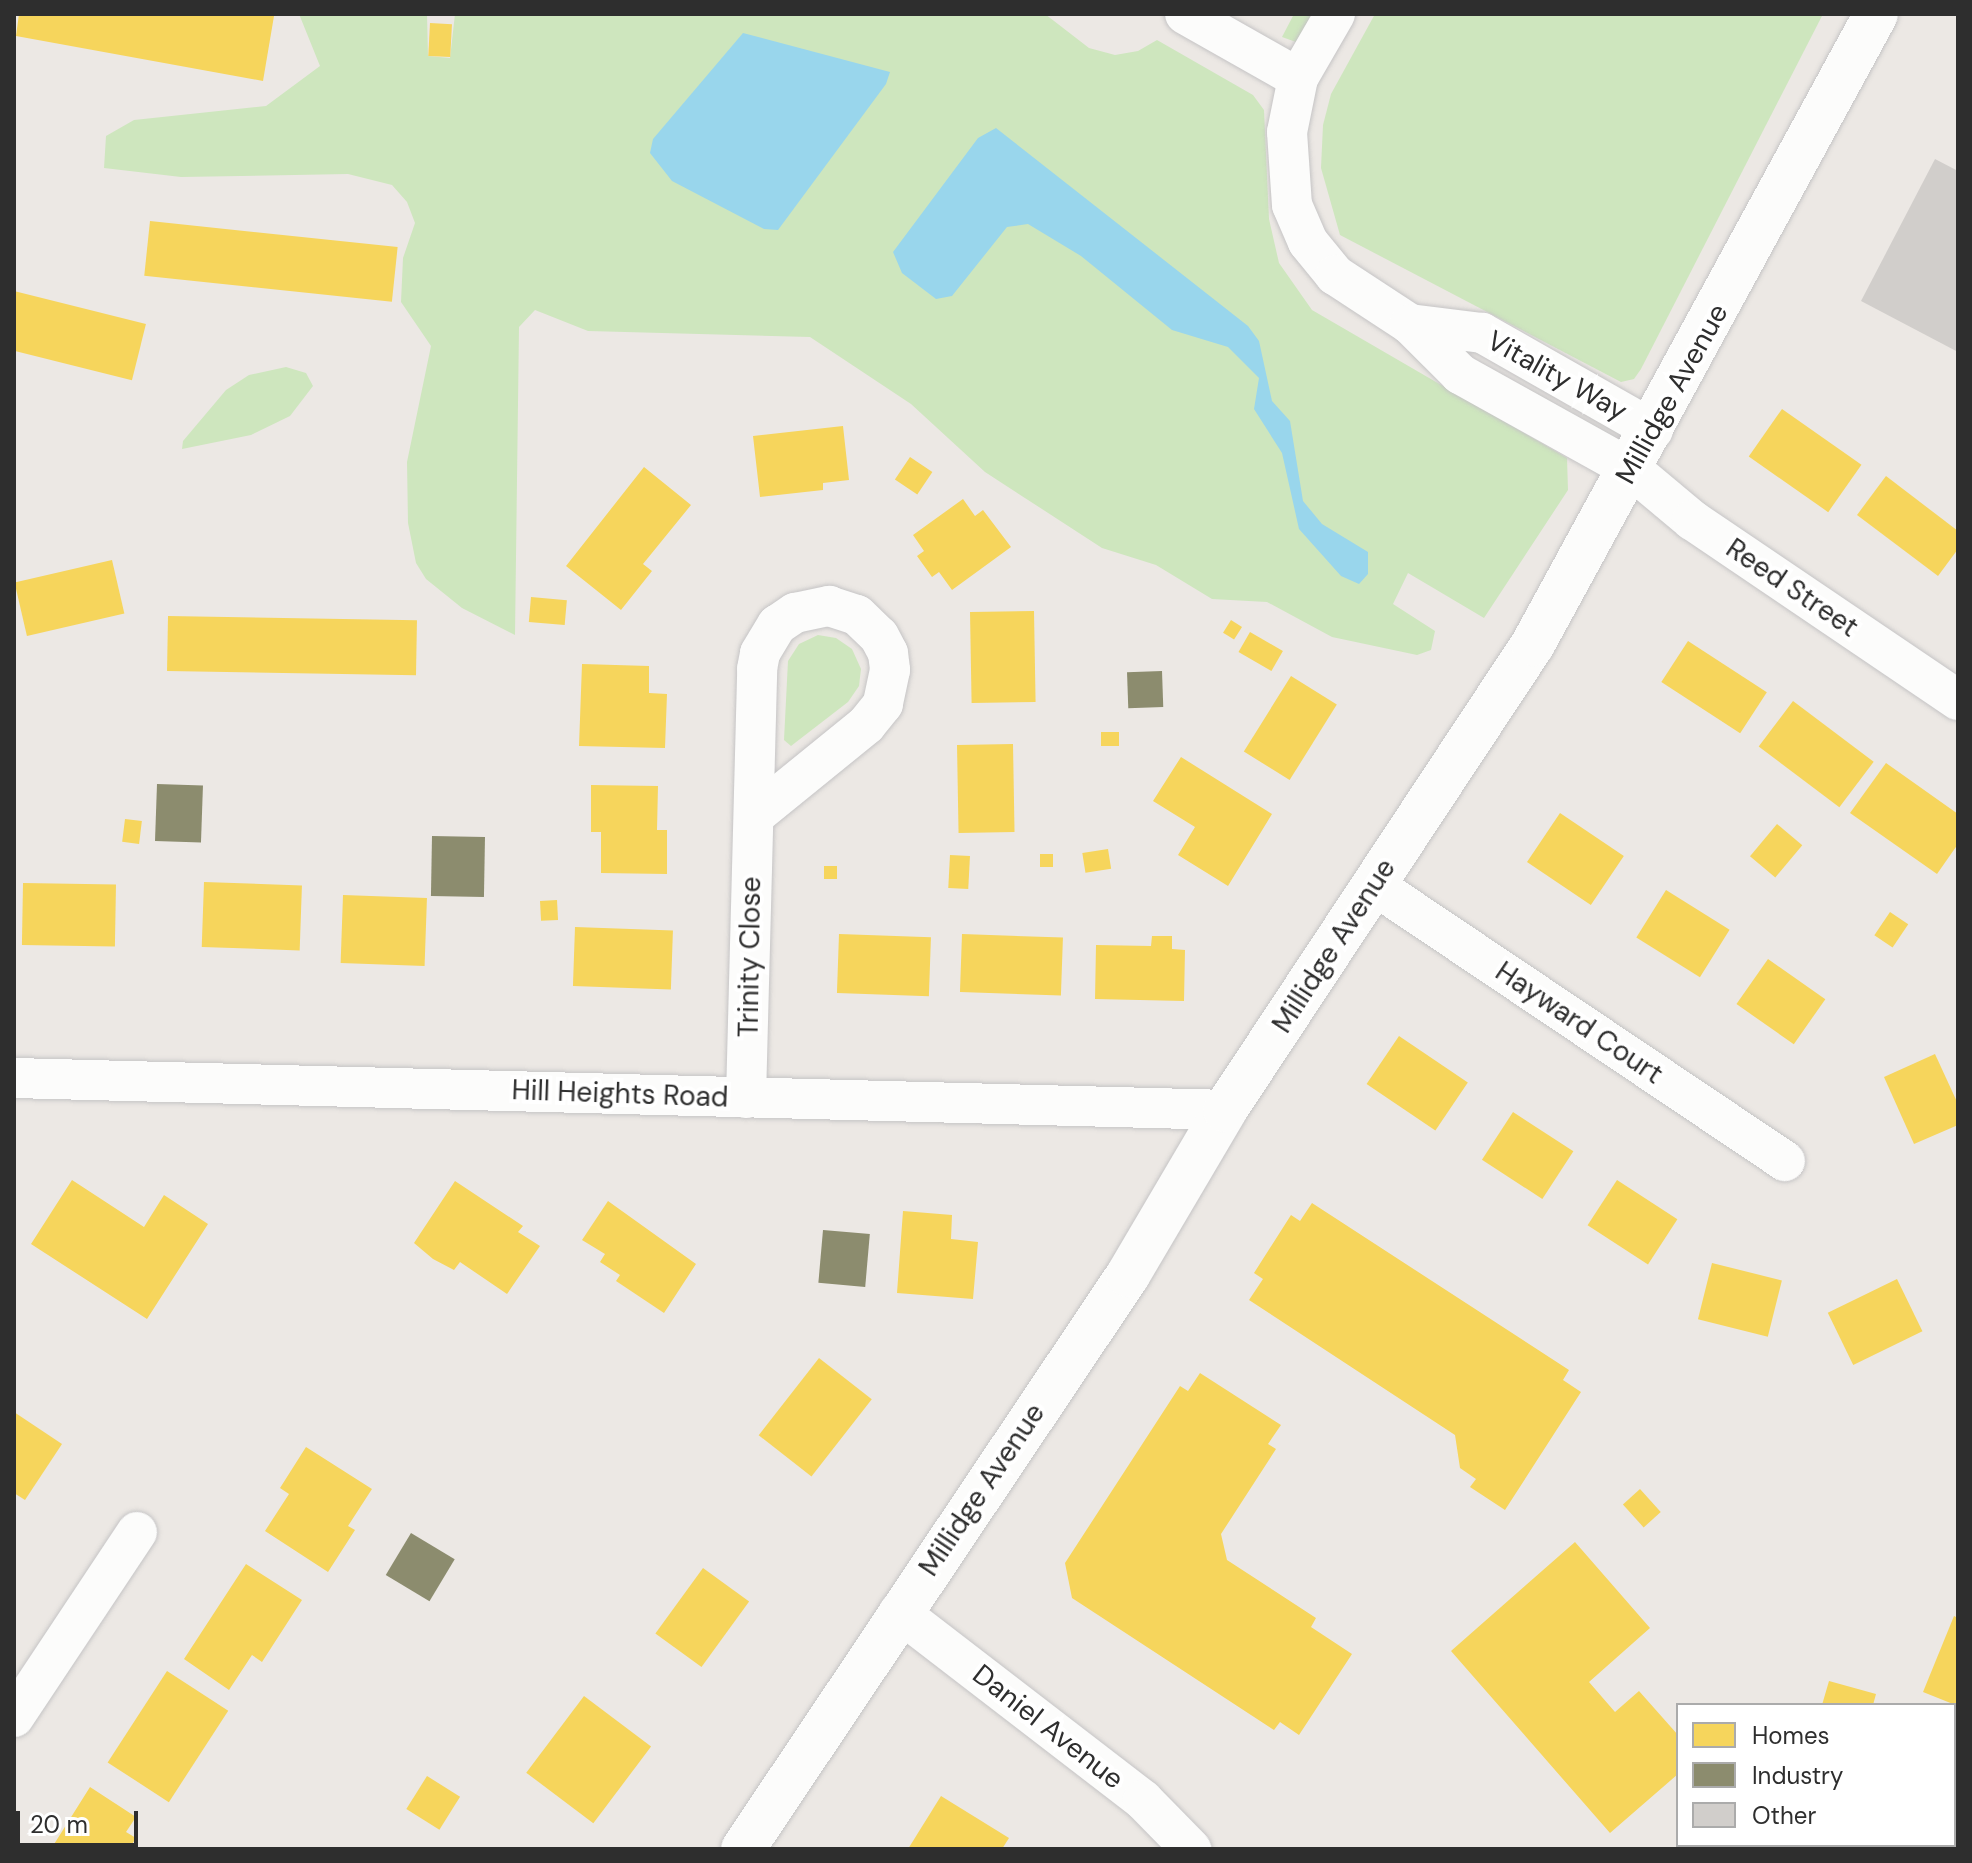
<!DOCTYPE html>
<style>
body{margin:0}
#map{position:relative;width:1972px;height:1863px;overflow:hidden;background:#ece8e4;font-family:"DM Sans",sans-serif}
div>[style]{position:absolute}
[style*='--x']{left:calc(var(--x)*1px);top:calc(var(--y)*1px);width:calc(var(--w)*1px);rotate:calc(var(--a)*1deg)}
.green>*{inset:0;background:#cee6be}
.water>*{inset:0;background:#99d6ec}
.homes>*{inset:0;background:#f6d55c;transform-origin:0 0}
.industry>*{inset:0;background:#8c8c6e;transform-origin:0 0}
.building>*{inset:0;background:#d1cecb}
.roads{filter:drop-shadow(0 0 2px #c5c4c5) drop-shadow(0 0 2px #c5c4c5)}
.minor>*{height:40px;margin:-20px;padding:0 20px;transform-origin:20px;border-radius:20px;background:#fcfcfb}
.tertiary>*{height:44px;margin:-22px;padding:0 22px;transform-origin:22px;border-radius:22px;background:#fcfcfb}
span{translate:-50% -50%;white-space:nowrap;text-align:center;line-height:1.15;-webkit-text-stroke:8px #fff;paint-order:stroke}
.street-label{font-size:28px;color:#2e2e2e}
.frame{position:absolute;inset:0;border:16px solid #2e2e2e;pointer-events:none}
.legend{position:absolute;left:1676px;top:1703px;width:280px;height:144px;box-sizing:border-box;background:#fff;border:2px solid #ababab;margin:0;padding:10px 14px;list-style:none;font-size:24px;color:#2e2e2e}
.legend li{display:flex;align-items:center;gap:16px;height:40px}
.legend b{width:40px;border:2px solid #ababab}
.scale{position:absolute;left:16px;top:1811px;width:122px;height:36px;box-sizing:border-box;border:4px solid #2e2e2e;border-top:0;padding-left:10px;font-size:24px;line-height:28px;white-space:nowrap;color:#2e2e2e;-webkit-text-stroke:6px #fff;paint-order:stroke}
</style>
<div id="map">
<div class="green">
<i style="clip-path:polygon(299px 14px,427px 14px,428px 56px,450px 58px,455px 14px,1045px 14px,1089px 48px,1115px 55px,1138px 51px,1157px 40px,1253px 95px,1264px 110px,1269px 219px,1279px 263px,1312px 310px,1567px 458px,1568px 490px,1484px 618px,1408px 573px,1393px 604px,1435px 631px,1431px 650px,1417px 655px,1332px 637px,1267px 602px,1212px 599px,1156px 565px,1102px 548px,985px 472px,911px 404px,810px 337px,588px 331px,535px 310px,519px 327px,515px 635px,462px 608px,426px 579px,416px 563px,408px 523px,407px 462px,431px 346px,401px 302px,403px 258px,415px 223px,407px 202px,392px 185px,348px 174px,181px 177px,104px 168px,106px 136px,134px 120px,266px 106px,320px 66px)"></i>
<i style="clip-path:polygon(1294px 14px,1323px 14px,1296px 42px,1282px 37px)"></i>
<i style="clip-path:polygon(1375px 14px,1823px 14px,1641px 369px,1634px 379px,1621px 382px,1340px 235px,1321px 168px,1323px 125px,1331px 94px)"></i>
<i style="clip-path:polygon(286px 367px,306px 373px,313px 386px,290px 416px,251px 435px,182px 449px,183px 441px,226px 390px,249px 375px)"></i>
<i style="clip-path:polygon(818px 635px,836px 638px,852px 649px,861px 669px,859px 686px,848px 702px,791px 746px,784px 740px,788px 661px,799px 644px)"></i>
</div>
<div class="water">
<i style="clip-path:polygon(743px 33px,890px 72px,886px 84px,778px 230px,764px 229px,672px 181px,650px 153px,653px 139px)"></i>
<i style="clip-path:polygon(996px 128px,1248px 326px,1259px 341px,1272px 401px,1290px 421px,1303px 501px,1322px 524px,1368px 552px,1368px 574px,1359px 584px,1341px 576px,1299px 529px,1282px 453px,1254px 409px,1259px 378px,1228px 347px,1172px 330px,1081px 256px,1028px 224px,1007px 227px,952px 296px,936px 299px,902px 273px,893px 252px,978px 138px)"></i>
</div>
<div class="homes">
<i style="clip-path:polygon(19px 14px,263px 14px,274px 16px,263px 81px,16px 36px)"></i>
<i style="left:430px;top:23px;width:22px;height:33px;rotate:3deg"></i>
<i style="left:150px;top:221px;width:249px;height:55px;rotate:6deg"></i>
<i style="left:14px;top:291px;width:136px;height:58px;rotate:14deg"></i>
<i style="left:1782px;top:409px;width:97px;height:58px;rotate:35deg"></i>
<i style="clip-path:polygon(843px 426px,849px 480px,823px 483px,823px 490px,760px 497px,753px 436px)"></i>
<i style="left:910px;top:457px;width:27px;height:27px;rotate:34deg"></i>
<i style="clip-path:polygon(644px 467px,691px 505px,643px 564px,652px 571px,621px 610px,566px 566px)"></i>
<i style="clip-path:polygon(1886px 476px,1958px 531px,1958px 549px,1938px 576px,1857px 515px)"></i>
<i style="clip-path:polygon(963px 499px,975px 516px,983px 510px,1011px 547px,952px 590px,939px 572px,932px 577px,917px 556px,924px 551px,913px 535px)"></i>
<i style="left:112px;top:560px;width:55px;height:100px;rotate:77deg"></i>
<i style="left:531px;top:597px;width:36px;height:25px;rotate:5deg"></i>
<i style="left:1034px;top:611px;width:91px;height:64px;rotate:89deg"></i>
<i style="left:168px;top:616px;width:249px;height:55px;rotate:1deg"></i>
<i style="left:1231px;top:620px;width:13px;height:15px;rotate:32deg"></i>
<i style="left:1250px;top:632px;width:38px;height:23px;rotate:30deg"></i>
<i style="left:1688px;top:641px;width:94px;height:49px;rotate:33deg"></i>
<i style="clip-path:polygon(582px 664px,649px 666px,649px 693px,667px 694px,665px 748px,579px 746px)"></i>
<i style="left:1291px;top:676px;width:54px;height:89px;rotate:32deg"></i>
<i style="left:1793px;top:701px;width:101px;height:57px;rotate:37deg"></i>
<i style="left:1101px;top:732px;width:18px;height:14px"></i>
<i style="left:1013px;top:744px;width:88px;height:56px;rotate:89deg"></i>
<i style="clip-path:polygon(1181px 757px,1272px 814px,1228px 886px,1178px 855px,1195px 827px,1153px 801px)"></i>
<i style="clip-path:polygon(1886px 763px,1958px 814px,1958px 844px,1937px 874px,1850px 813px)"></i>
<i style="clip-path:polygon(591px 785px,658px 786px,657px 830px,667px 830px,667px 874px,601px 873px,601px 832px,591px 832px)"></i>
<i style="left:1560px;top:813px;width:77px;height:59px;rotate:34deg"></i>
<i style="left:125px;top:819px;width:17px;height:23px;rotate:7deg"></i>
<i style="left:1777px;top:824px;width:33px;height:42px;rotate:40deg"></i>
<i style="left:1108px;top:849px;width:20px;height:26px;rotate:81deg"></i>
<i style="left:1040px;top:854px;width:13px;height:13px"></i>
<i style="left:950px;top:855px;width:20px;height:33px;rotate:3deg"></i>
<i style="left:824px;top:866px;width:13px;height:13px"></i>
<i style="left:204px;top:882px;width:98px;height:65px;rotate:2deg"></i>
<i style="left:23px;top:883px;width:93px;height:62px;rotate:1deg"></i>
<i style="left:1666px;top:890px;width:75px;height:56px;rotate:32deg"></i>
<i style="left:343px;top:895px;width:84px;height:68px;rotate:2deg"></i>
<i style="left:557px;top:900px;width:20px;height:17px;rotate:87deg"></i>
<i style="left:1890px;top:912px;width:22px;height:28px;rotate:34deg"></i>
<i style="left:575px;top:927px;width:98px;height:59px;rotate:2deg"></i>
<i style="left:839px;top:934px;width:92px;height:59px;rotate:2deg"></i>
<i style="left:962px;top:934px;width:101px;height:58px;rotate:2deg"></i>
<i style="clip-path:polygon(1152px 936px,1172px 936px,1172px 949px,1185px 950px,1184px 1001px,1095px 999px,1096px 945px,1151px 946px)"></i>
<i style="left:1768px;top:959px;width:70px;height:55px;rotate:35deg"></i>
<i style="left:1399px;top:1036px;width:83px;height:58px;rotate:34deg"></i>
<i style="clip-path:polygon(1935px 1054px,1958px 1104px,1958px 1125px,1914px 1144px,1884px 1077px)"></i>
<i style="left:1513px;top:1112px;width:72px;height:57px;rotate:33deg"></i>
<i style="clip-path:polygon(72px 1180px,144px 1227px,164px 1195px,208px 1224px,147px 1319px,31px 1244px)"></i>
<i style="left:1617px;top:1180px;width:72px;height:54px;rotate:33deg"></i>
<i style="clip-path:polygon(455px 1181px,523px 1226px,518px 1232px,540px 1246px,507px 1294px,460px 1262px,454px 1270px,433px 1259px,414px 1243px)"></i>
<i style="clip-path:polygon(608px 1201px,696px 1264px,664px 1313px,616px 1281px,620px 1275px,600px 1262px,605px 1254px,582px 1240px)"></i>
<i style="clip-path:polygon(1312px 1203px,1569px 1370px,1563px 1380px,1581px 1392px,1505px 1510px,1470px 1487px,1476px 1479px,1460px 1468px,1455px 1435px,1249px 1300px,1263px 1279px,1254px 1273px,1291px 1215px,1300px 1221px)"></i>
<i style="clip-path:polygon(903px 1211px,952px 1215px,951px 1239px,978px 1242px,973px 1299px,897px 1293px)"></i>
<i style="left:1712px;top:1263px;width:72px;height:58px;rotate:14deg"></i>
<i style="left:1897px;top:1279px;width:58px;height:77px;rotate:64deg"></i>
<i style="left:819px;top:1358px;width:67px;height:98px;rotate:38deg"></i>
<i style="clip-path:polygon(1200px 1373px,1281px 1425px,1268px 1444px,1276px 1449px,1221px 1534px,1227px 1560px,1316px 1618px,1311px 1627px,1352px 1654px,1299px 1735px,1280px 1722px,1274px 1730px,1072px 1598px,1065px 1563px,1180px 1386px,1188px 1391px)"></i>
<i style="clip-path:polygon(14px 1412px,62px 1444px,25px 1500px,14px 1493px)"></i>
<i style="clip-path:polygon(306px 1447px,372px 1489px,348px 1526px,355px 1530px,328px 1572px,265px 1531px,289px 1494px,280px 1488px)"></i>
<i style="left:1640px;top:1489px;width:31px;height:23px;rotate:48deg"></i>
<i style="clip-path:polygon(1575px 1542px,1650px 1628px,1589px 1682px,1615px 1712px,1639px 1691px,1678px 1735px,1678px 1774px,1610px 1833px,1451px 1651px)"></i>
<i style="clip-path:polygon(246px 1564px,302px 1600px,262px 1662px,252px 1655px,229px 1690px,184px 1659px)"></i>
<i style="left:703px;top:1568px;width:57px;height:81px;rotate:36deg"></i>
<i style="clip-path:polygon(1954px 1616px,1958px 1618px,1958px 1706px,1923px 1692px)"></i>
<i style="left:167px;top:1671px;width:73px;height:109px;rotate:33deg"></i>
<i style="clip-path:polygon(1829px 1681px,1876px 1694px,1873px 1705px,1822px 1705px)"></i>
<i style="left:584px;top:1696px;width:84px;height:96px;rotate:37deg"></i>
<i style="left:427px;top:1776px;width:39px;height:39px;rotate:32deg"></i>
<i style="clip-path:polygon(90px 1787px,136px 1817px,126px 1832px,136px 1838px,129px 1849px,51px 1849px)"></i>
<i style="clip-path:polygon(941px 1796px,1009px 1838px,1002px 1849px,908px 1849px)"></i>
</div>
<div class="industry">
<i style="left:1162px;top:671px;width:36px;height:35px;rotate:88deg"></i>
<i style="left:157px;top:784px;width:46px;height:57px;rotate:2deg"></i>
<i style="left:432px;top:836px;width:53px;height:60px;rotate:1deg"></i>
<i style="left:823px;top:1230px;width:47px;height:53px;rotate:5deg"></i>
<i style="left:411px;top:1533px;width:51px;height:49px;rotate:31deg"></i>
</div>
<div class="building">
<i style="clip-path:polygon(1935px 159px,1958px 171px,1958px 352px,1861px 301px)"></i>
</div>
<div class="roads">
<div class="minor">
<i style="--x:1185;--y:14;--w:130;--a:29.5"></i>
<i style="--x:1335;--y:14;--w:74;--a:120"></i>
<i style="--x:1298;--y:78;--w:55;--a:101.5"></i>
<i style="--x:1287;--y:132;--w:73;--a:86.1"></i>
<i style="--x:1292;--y:205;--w:40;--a:66.6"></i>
<i style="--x:1308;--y:242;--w:43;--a:50.7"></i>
<i style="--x:1335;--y:275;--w:90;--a:33.2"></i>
<i style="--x:1653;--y:430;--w:197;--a:-150.4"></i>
<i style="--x:1482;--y:333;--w:73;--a:-172.9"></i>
<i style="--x:1410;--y:324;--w:71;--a:45"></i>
<i style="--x:1460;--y:374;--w:196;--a:29.1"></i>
<i style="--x:1631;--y:469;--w:80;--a:39.9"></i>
<i style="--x:1692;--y:520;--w:321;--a:34.1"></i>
<i style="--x:1374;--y:885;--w:495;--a:33.9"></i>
<i style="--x:14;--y:1078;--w:1211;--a:1.51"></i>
<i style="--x:746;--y:1098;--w:429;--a:-88.5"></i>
<i style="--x:757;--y:669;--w:16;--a:-79"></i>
<i style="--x:760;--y:653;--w:33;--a:-59"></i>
<i style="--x:777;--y:625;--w:22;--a:-34"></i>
<i style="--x:795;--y:613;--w:35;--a:-12"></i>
<i style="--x:829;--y:606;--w:29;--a:18"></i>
<i style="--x:857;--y:615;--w:30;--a:44"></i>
<i style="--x:879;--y:636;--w:19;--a:62"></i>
<i style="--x:888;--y:653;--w:17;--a:83"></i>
<i style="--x:890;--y:670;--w:35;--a:102"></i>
<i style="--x:883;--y:704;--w:27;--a:129"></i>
<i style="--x:866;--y:725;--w:144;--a:140.9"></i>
<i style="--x:899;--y:1612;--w:308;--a:37.6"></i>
<i style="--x:1143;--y:1800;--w:69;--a:45.6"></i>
<i style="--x:14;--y:1717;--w:222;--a:-56.4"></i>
</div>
<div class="tertiary">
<i style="--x:743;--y:1849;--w:691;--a:-56.15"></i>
<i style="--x:1128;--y:1275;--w:191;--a:-59.5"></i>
<i style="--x:1225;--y:1110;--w:559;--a:-56.54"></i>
<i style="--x:1533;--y:644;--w:717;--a:-61.43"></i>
</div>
</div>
<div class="street-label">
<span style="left:1557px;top:376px;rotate:29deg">Vitality Way</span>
<span style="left:1672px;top:394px;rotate:-61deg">Millidge Avenue</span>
<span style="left:1792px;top:588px;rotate:34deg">Reed Street</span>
<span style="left:1334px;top:946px;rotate:-57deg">Millidge Avenue</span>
<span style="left:750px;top:957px;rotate:-89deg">Trinity Close</span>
<span style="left:1579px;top:1023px;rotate:34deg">Hayward Court</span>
<span style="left:620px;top:1094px;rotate:2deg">Hill Heights Road</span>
<span style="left:982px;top:1490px;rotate:-56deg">Millidge Avenue</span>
<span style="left:1048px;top:1727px;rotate:38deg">Daniel Avenue</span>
</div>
<div class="frame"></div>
<ul class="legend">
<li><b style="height:22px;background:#f6d55c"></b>Homes</li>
<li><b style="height:22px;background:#8c8c6e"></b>Industry</li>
<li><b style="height:22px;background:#d1cecb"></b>Other</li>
</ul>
<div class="scale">20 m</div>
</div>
